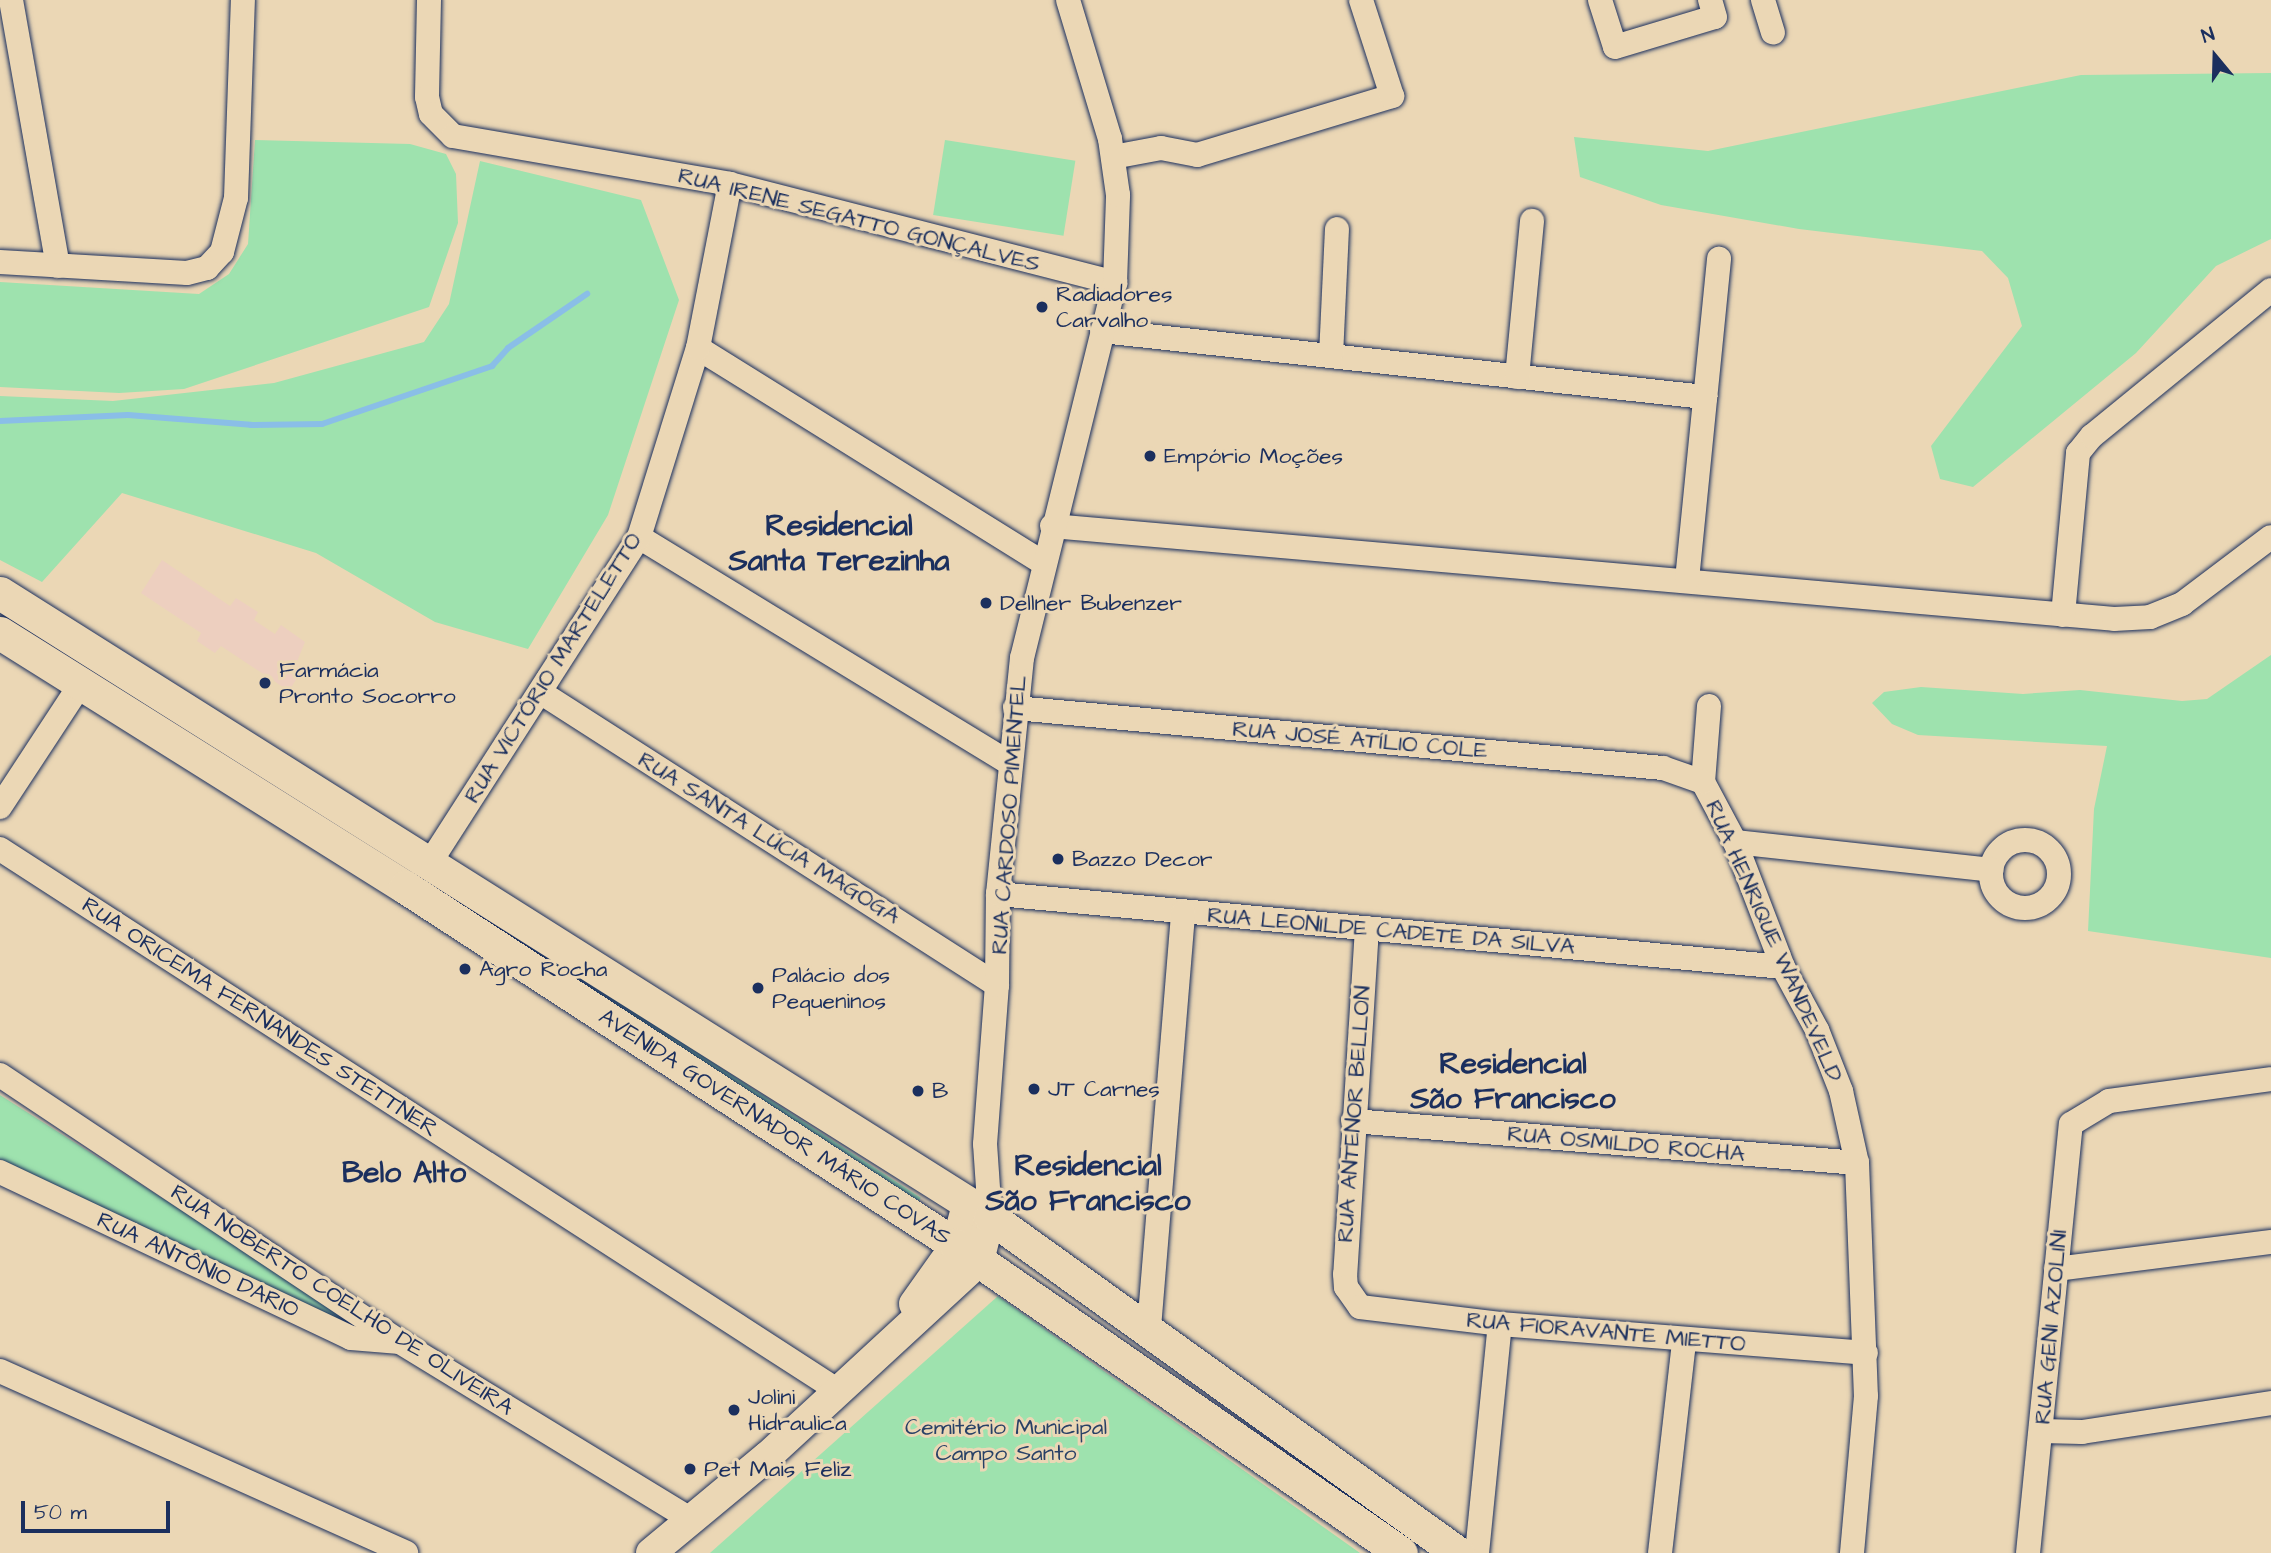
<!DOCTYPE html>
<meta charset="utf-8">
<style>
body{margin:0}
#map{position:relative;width:2271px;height:1553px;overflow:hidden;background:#ebd7b5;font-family:"Architects Daughter",sans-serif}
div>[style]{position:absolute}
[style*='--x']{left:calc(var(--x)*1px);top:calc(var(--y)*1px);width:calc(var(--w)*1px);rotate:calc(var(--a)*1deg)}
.built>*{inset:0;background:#edcfbf}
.green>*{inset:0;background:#9ee2ae;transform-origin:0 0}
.stream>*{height:6px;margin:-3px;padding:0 3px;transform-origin:3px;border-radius:3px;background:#8abee7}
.roads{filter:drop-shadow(0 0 2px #1b2f5e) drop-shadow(0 0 2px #1b2f5e)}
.minor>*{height:24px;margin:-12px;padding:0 12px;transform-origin:12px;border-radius:12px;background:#ebd7b5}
.minor>.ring{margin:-12px;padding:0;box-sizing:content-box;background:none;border:24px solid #ebd7b5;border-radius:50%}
.tertiary>*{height:30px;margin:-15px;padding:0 15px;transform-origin:15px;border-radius:15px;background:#ebd7b5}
.secondary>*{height:33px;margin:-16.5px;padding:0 16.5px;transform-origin:16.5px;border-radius:16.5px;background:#ebd7b5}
.dots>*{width:19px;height:19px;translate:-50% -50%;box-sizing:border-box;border:4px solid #ebd7b5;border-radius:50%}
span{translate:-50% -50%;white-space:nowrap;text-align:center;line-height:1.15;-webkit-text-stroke:6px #ebd7b5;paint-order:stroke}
.street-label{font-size:23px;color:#1b2f5e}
.poi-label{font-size:23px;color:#1b2f5e}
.left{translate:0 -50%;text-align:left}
.park-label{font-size:23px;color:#284166}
.district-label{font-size:30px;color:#1b2f5e;font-weight:700}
.north{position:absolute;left:2180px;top:21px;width:70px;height:70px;-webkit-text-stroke:5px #ebd7b5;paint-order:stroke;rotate:341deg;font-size:19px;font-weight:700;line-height:28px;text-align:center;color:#1b2f5e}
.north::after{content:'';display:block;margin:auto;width:24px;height:32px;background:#1b2f5e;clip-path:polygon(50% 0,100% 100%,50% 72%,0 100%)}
.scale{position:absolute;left:21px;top:1501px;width:149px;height:32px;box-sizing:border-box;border:4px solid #1b2f5e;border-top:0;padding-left:9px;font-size:21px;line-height:24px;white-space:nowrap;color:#1b2f5e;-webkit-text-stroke:5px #ebd7b5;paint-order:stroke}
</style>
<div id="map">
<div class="built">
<i style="clip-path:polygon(162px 560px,230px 606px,236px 598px,258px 612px,254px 620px,275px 634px,281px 625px,305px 642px,296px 664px,303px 668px,289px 691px,221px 646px,215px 653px,197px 641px,201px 633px,141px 593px)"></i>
</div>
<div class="green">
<i style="clip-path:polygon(2271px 73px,2271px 239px,2216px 266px,2136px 353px,1973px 487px,1940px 479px,1931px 446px,2022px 326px,2008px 278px,1982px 251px,1799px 229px,1661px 205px,1580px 177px,1574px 137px,1708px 151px,2081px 75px)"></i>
<i style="clip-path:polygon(255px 140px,410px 144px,446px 154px,456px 174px,458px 223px,429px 307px,184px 389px,119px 393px,0 387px,0 282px,199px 294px,229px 274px,248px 244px)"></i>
<i style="left:945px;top:140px;width:132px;height:76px;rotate:9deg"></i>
<i style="clip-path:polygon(480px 161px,641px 200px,679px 300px,608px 515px,528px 649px,435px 622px,316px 553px,122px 493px,42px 582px,0 560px,0 396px,113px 401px,274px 383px,424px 342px,449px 304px)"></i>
<i style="clip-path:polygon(2271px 655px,2271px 958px,2088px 931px,2094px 809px,2107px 746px,1918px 735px,1892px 724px,1872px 703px,1884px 692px,1921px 687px,2023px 694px,2080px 690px,2182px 701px,2207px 699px)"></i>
<i style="left:296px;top:792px;width:745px;height:11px;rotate:33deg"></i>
<i style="clip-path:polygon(0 1095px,349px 1317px,349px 1324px,341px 1329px,0 1159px)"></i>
<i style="clip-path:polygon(998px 1296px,1360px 1553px,710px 1553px)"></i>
</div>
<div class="stream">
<i style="--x:0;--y:421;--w:128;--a:-2.7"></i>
<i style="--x:128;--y:415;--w:123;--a:4.6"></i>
<i style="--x:251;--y:425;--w:71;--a:-0.8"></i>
<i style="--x:322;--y:424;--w:180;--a:-18.8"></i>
<i style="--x:492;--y:366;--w:24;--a:-48"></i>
<i style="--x:508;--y:348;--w:96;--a:-34.4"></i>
</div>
<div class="roads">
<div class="minor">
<i style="--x:11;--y:0;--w:270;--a:80"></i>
<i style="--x:429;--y:0;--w:97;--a:91.2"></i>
<i style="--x:427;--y:97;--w:17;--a:77"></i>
<i style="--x:431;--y:114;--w:31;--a:45"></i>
<i style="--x:453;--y:136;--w:281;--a:9.8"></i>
<i style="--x:730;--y:184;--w:398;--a:14.4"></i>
<i style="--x:1600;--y:0;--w:49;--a:72.3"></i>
<i style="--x:1615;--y:47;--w:104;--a:-16.7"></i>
<i style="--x:1715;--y:17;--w:18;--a:-106"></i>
<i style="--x:1763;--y:0;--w:34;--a:73"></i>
<i style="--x:1113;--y:157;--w:49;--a:-10.6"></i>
<i style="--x:1161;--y:148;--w:37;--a:11"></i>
<i style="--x:1197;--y:155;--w:204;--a:-16.8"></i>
<i style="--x:1392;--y:96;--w:101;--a:-107.9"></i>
<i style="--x:0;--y:262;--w:187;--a:3.4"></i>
<i style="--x:187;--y:273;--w:21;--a:-14"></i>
<i style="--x:207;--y:268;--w:22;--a:-47"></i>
<i style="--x:222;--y:252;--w:56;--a:-75.5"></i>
<i style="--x:236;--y:198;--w:198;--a:-88"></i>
<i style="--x:1102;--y:331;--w:607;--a:6.25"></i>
<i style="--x:698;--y:348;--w:405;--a:31.9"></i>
<i style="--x:1331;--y:356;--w:127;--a:-87.3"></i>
<i style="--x:1517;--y:377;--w:157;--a:-84.5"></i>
<i style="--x:1052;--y:526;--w:1066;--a:5"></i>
<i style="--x:2114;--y:619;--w:36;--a:-3"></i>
<i style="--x:2150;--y:617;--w:35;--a:-22"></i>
<i style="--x:2182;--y:604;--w:111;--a:-37"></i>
<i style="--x:639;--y:537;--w:432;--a:31.4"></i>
<i style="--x:1687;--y:580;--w:323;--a:-84.3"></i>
<i style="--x:2063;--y:615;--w:163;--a:-84.7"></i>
<i style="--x:2078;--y:453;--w:22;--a:-51"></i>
<i style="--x:2092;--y:436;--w:231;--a:-39.2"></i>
<i style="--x:540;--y:692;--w:543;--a:32.67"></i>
<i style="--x:1709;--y:706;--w:76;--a:94.5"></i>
<i style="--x:1703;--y:782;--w:68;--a:61.9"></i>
<i style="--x:1735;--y:842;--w:134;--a:69"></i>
<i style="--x:1783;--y:967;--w:72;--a:61.6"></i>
<i style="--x:1817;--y:1030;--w:66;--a:68.5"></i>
<i style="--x:1841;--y:1091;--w:74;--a:77.5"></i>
<i style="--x:1857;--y:1163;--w:233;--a:87.8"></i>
<i style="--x:1866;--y:1396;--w:158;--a:95.1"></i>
<i style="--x:1015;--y:708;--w:651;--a:5.29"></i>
<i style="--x:1663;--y:768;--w:42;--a:19.3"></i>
<i style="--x:0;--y:807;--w:149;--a:-56.7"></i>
<i class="ring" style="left:1991px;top:840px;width:44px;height:44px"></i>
<i style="--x:1735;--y:842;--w:258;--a:6.2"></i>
<i style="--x:0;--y:849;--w:997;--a:32.88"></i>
<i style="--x:431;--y:861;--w:385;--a:-57.3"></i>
<i style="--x:639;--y:537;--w:198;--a:-72.7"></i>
<i style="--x:698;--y:348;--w:167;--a:-79"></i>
<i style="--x:998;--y:894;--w:788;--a:5.31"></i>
<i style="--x:1367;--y:928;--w:347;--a:93.6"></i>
<i style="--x:1345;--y:1274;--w:13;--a:86"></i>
<i style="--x:1346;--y:1287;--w:24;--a:55"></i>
<i style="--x:1360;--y:1307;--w:141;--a:6.9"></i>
<i style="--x:1500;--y:1324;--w:367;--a:4.5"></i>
<i style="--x:0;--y:1075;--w:481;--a:33.7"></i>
<i style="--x:400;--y:1342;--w:338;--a:31.4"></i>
<i style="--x:1353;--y:1121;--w:506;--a:4.76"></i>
<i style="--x:0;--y:1172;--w:388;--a:25.3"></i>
<i style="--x:351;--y:1338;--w:49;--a:4.7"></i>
<i style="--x:990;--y:1217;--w:73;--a:-93.9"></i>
<i style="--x:985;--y:1144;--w:159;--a:-85.7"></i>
<i style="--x:997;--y:985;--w:91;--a:-89.4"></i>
<i style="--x:998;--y:894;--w:237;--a:-84.2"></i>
<i style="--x:1022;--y:658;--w:386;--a:-76.1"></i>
<i style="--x:1115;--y:283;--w:88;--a:-88"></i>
<i style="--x:1118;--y:195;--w:57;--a:-98.1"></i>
<i style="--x:1110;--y:139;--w:145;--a:-106.8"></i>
<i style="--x:2056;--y:1269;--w:217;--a:-7.2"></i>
<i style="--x:1149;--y:1328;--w:417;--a:-85.3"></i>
<i style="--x:0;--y:1371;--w:445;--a:24.1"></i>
<i style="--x:2041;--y:1431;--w:41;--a:1.4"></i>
<i style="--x:2082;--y:1432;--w:191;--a:-8.7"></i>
<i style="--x:1477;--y:1553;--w:230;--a:-84.3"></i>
<i style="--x:1660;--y:1553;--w:213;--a:-83.5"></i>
<i style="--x:2028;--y:1553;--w:431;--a:-84.3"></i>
<i style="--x:2071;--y:1124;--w:44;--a:-31.2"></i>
<i style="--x:2109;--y:1101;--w:163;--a:-7.7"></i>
</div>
<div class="tertiary">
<i style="--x:914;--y:1304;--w:72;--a:-54.6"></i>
<i style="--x:956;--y:1245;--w:41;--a:-74.6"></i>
<i style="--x:651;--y:1553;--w:152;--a:-39.7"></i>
<i style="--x:768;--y:1456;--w:287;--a:-42.7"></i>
<i style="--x:979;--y:1261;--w:45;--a:-76"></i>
</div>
<div class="secondary">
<i style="--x:0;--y:593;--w:1170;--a:32.22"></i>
<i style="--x:990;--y:1217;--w:576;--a:35.68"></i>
<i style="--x:0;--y:633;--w:478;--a:32.1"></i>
<i style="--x:405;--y:887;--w:657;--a:33.01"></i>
<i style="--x:956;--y:1245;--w:541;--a:34.69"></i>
</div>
</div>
<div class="dots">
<i style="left:1042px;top:307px;background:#1b2f5e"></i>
<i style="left:1150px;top:456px;background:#1b2f5e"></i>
<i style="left:986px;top:603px;background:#1b2f5e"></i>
<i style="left:265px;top:683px;background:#1b2f5e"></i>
<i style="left:1058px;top:859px;background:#1b2f5e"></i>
<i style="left:465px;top:969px;background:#1b2f5e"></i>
<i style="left:758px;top:988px;background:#1b2f5e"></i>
<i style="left:1034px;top:1089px;background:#1b2f5e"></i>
<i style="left:918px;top:1091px;background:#1b2f5e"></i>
<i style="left:734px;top:1410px;background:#1b2f5e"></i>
<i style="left:690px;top:1469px;background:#1b2f5e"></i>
</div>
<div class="street-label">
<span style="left:859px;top:220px;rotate:14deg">RUA IRENE SEGATTO GONÇALVES</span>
<span style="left:553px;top:668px;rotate:-58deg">RUA VICTÓRIO MARTELETTO</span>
<span style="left:1360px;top:740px;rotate:5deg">RUA JOSÉ ATÍLIO COLE</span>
<span style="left:1009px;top:815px;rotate:-86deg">RUA CARDOSO PIMENTEL</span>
<span style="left:769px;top:838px;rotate:32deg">RUA SANTA LÚCIA MAGOGA</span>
<span style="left:1391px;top:931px;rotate:5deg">RUA LEONILDE CADETE DA SILVA</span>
<span style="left:1774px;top:941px;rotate:66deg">RUA HENRIQUE WANDEVELD</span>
<span style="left:260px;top:1017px;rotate:33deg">RUA ORICEMA FERNANDES STETTNER</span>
<span style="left:1354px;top:1114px;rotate:-86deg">RUA ANTENOR BELLON</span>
<span style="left:775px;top:1127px;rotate:33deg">AVENIDA GOVERNADOR MÁRIO COVAS</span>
<span style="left:1626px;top:1144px;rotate:5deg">RUA OSMILDO ROCHA</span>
<span style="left:198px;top:1265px;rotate:25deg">RUA ANTÔNIO DARIO</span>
<span style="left:342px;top:1300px;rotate:33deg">RUA NOBERTO COELHO DE OLIVEIRA</span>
<span style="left:2051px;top:1327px;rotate:-85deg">RUA GENI AZOLINI</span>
<span style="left:1606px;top:1332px;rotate:5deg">RUA FIORAVANTE MIETTO</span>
</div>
<div class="poi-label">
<span class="left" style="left:1056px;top:307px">Radiadores<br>Carvalho</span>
<span class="left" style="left:1164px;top:456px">Empório Moções</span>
<span class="left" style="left:1000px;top:603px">Dellner Bubenzer</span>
<span class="left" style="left:279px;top:683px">Farmácia<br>Pronto Socorro</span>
<span class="left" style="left:1072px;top:859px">Bazzo Decor</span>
<span class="left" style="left:479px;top:969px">Agro Rocha</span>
<span class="left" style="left:772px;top:988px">Palácio dos<br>Pequeninos</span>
<span class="left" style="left:1048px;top:1089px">JT Carnes</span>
<span class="left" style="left:932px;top:1091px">B</span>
<span class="left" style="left:748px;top:1410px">Jolini<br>Hidraulica</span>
<span class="left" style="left:704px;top:1469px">Pet Mais Feliz</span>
</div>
<div class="park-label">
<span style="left:1006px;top:1440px">Cemitério Municipal<br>Campo Santo</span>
</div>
<div class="district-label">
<span style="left:839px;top:543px">Residencial<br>Santa Terezinha</span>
<span style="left:1513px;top:1081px">Residencial<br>São Francisco</span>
<span style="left:1088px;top:1183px">Residencial<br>São Francisco</span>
<span style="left:404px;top:1173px">Belo Alto</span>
</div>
<div class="north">N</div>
<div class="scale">50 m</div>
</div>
